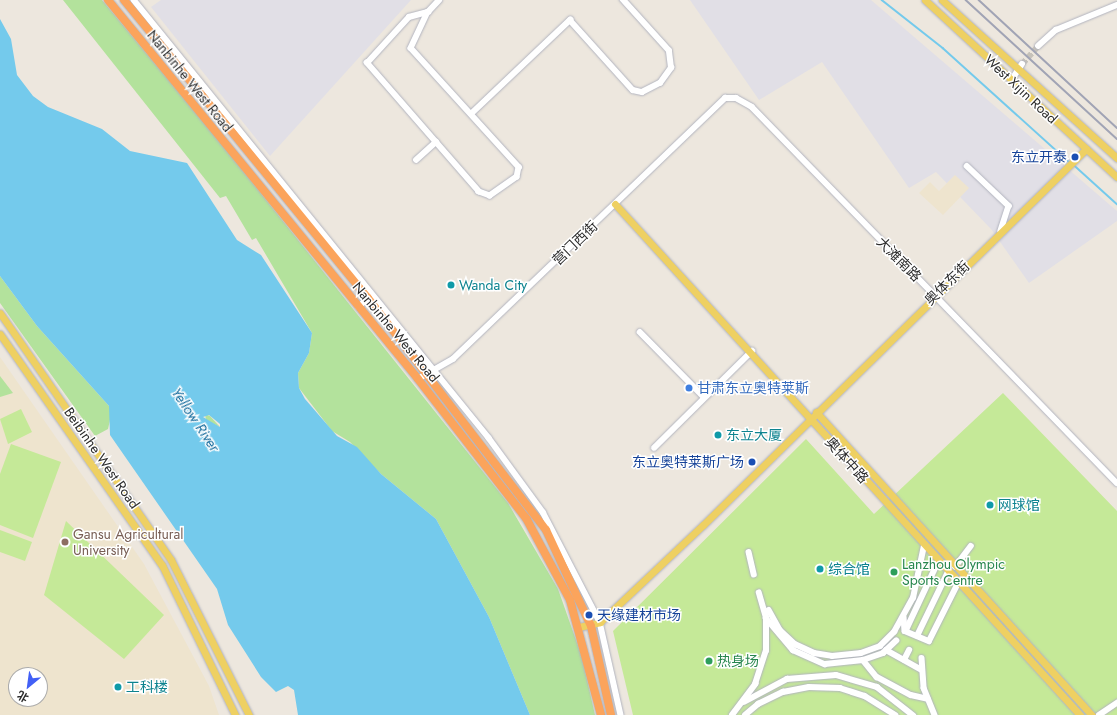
<!DOCTYPE html>
<meta charset="utf-8">
<style>
body{margin:0}
#map{position:relative;width:1117px;height:715px;overflow:hidden;background:#ede7de;font-family:Jost,"Noto Sans SC",sans-serif}
div>[style]{position:absolute}
[style*='--x']{left:calc(var(--x)*1px);top:calc(var(--y)*1px);width:calc(var(--w)*1px);rotate:calc(var(--a)*1deg)}
.industrial>*{inset:0;background:#e1dfe6}
.education>*{inset:0;background:#eee4ce}
.green>*{inset:0;background:#b3e29c}
.pitch>*{inset:0;background:#c5e998}
.water>*{inset:0;background:#74caec}
.stream>*{height:1.5px;margin:-0.75px;padding:0 0.75px;transform-origin:0.75px;border-radius:0.75px;background:#74caec}
.minor-tunnel>*{height:5.5px;margin-top:-2.75px;transform-origin:0;background:repeating-linear-gradient(90deg,#c6c2ba 0 5.5px,transparent 0 8.5px)}
.roads{filter:drop-shadow(0 0 1px #b2b4bf) drop-shadow(0 0 1px #b2b4bf)}
.minor>*{height:5.5px;margin:-2.75px;padding:0 2.75px;transform-origin:2.75px;border-radius:2.75px;background:#fff}
.major>*{height:7px;margin:-3.5px;padding:0 3.5px;transform-origin:3.5px;border-radius:3.5px;background:#eed062}
.highway>*{height:8px;margin:-4px;padding:0 4px;transform-origin:4px;border-radius:4px;background:#fba45c}
.rail>*{height:1.5px;margin:-0.75px;padding:0 0.75px;transform-origin:0.75px;border-radius:0.75px;background:#a1a4b5}
.dots>*{width:11px;height:11px;translate:-50% -50%;box-sizing:border-box;border:2px solid #fff;border-radius:50%}
span{translate:-50% -50%;white-space:nowrap;text-align:center;line-height:1.15;-webkit-text-stroke:3px #fff;paint-order:stroke}
.street-label{font-size:14px;color:#2c2c2c}
.transit-label{font-size:14px;color:#164399}
.right{translate:-100% -50%;text-align:right}
.left{translate:0 -50%;text-align:left}
.culture-label{font-size:14px;color:#0d838f}
.shop-label{font-size:14px;color:#366cbe}
.education-label{font-size:14px;color:#785e54}
.leisure-label{font-size:14px;color:#27864d}
.water-label{font-size:15px;color:#10699b;font-style:italic}
.north{position:absolute;left:8px;top:667px;width:40px;height:40px;box-sizing:border-box;background:#fff;border:1px solid #ababab;border-radius:50%;rotate:209deg;font-size:11px;font-weight:700;line-height:16px;text-align:center;color:#2c2c2c}
.north::after{content:'';display:block;margin:auto;width:14px;height:18px;background:#4260f6;clip-path:polygon(50% 0,100% 100%,50% 72%,0 100%)}
</style>
<div id="map">
<div class="industrial">
<i style="clip-path:polygon(161px 0,411px 0,270px 156px,151px 7px)"></i>
<i style="clip-path:polygon(690px 0,871px 0,1117px 211px,1117px 221px,1029px 283px,991px 229px,936px 172px,909px 188px,822px 62px,759px 100px)"></i>
</div>
<div class="education">
<i style="clip-path:polygon(955px 175px,969px 188px,943px 215px,919px 193px,930px 182px,939px 191px)"></i>
<i style="clip-path:polygon(evenodd,0 357px,144px 564px,209px 686px,219px 715px,0 715px,0 357px,16px 675px,40px 675px,40px 699px,16px 699px,16px 675px)"></i>
</div>
<div class="green">
<i style="clip-path:polygon(63px 0,102px 0,215px 136px,508px 503px,558px 589px,582px 657px,595px 715px,530px 715px,489px 617px,436px 519px,381px 474px,350px 442px,332px 431px,299px 388px,298px 373px,309px 353px,312px 333px,256px 238px,252px 240px,226px 196px,220px 198px)"></i>
<i style="clip-path:polygon(0 276px,37px 326px,109px 406px,112px 411px,108px 429px,95px 436px,0 303px)"></i>
<i style="clip-path:polygon(0 376px,13px 393px,0 397px)"></i>
<i style="clip-path:polygon(205px 414px,210px 416px,220px 427px,206px 420px)"></i>
</div>
<div class="pitch">
<i style="clip-path:polygon(1003px 393px,1117px 511px,1117px 715px,633px 715px,613px 631px,806px 439px,874px 514px)"></i>
<i style="clip-path:polygon(21px 409px,32px 432px,8px 444px,0 419px)"></i>
<i style="clip-path:polygon(11px 444px,61px 462px,33px 538px,0 525px,0 474px)"></i>
<i style="clip-path:polygon(66px 521px,164px 615px,124px 659px,44px 595px)"></i>
<i style="clip-path:polygon(0 530px,32px 542px,25px 561px,0 552px)"></i>
</div>
<div class="water">
<i style="clip-path:polygon(evenodd,0 19px,11px 39px,17px 75px,33px 96px,48px 107px,102px 129px,130px 151px,187px 163px,237px 240px,261px 255px,312px 333px,309px 353px,298px 373px,299px 388px,305px 399px,337px 436px,357px 447px,381px 474px,436px 519px,489px 617px,530px 715px,298px 715px,294px 690px,288px 686px,276px 692px,261px 677px,228px 625px,217px 589px,110px 435px,109px 406px,37px 326px,0 276px,0 19px,209px 415px,220px 424px,220px 427px,203px 417px,209px 415px)"></i>
</div>
<div class="stream">
<i style="--x:882;--y:0;--w:78;--a:38.2"></i>
<i style="--x:943;--y:48;--w:170;--a:42.1"></i>
<i style="--x:1074;--y:165;--w:58;--a:42.2"></i>
</div>
<div class="minor-tunnel">
<i style="--x:1022;--y:64;--w:24;--a:-48"></i>
</div>
<div class="roads">
<div class="minor">
<i style="--x:134;--y:0;--w:564;--a:50.98"></i>
<i style="--x:489;--y:438;--w:92;--a:53.9"></i>
<i style="--x:543;--y:512;--w:124;--a:62.6"></i>
<i style="--x:600;--y:622;--w:95;--a:77.3"></i>
<i style="--x:428;--y:12;--w:40;--a:115"></i>
<i style="--x:411;--y:48;--w:161;--a:47.8"></i>
<i style="--x:519;--y:167;--w:10;--a:101"></i>
<i style="--x:517;--y:177;--w:33;--a:145"></i>
<i style="--x:490;--y:196;--w:12;--a:-160"></i>
<i style="--x:479;--y:192;--w:171;--a:-131"></i>
<i style="--x:367;--y:63;--w:62;--a:-47.6"></i>
<i style="--x:409;--y:17;--w:20;--a:-15"></i>
<i style="--x:428;--y:12;--w:16;--a:-47"></i>
<i style="--x:1038;--y:46;--w:24;--a:-42"></i>
<i style="--x:1056;--y:30;--w:66;--a:-22.3"></i>
<i style="--x:1011;--y:81;--w:20;--a:-57"></i>
<i style="--x:471;--y:114;--w:137;--a:-43.5"></i>
<i style="--x:570;--y:20;--w:94;--a:48"></i>
<i style="--x:633;--y:90;--w:9;--a:13"></i>
<i style="--x:642;--y:92;--w:20;--a:-27"></i>
<i style="--x:660;--y:83;--w:19;--a:-54"></i>
<i style="--x:671;--y:68;--w:17;--a:-97"></i>
<i style="--x:669;--y:51;--w:69;--a:-132"></i>
<i style="--x:416;--y:160;--w:27;--a:-42"></i>
<i style="--x:967;--y:166;--w:58;--a:43.6"></i>
<i style="--x:1009;--y:206;--w:26;--a:108"></i>
<i style="--x:358;--y:307;--w:17;--a:-40"></i>
<i style="--x:640;--y:332;--w:91;--a:45.4"></i>
<i style="--x:418;--y:379;--w:40;--a:-29.7"></i>
<i style="--x:453;--y:359;--w:377;--a:-43.8"></i>
<i style="--x:725;--y:98;--w:11;--a:0"></i>
<i style="--x:736;--y:98;--w:18;--a:29"></i>
<i style="--x:752;--y:107;--w:524;--a:45.85"></i>
<i style="--x:654;--y:448;--w:138;--a:-44.7"></i>
<i style="--x:749;--y:552;--w:23;--a:77"></i>
<i style="--x:955;--y:567;--w:26;--a:-53"></i>
<i style="--x:769;--y:610;--w:23;--a:61"></i>
<i style="--x:780;--y:630;--w:21;--a:43"></i>
<i style="--x:795;--y:644;--w:21;--a:25"></i>
<i style="--x:814;--y:653;--w:18;--a:9"></i>
<i style="--x:832;--y:656;--w:29;--a:-6"></i>
<i style="--x:861;--y:653;--w:20;--a:-20"></i>
<i style="--x:880;--y:646;--w:20;--a:-45"></i>
<i style="--x:894;--y:632;--w:39;--a:-61"></i>
<i style="--x:913;--y:598;--w:53;--a:-78.1"></i>
<i style="--x:904;--y:617;--w:14;--a:86"></i>
<i style="--x:905;--y:631;--w:26;--a:23"></i>
<i style="--x:929;--y:641;--w:65;--a:-63.4"></i>
<i style="--x:766;--y:618;--w:42;--a:49.8"></i>
<i style="--x:793;--y:650;--w:35;--a:24"></i>
<i style="--x:825;--y:664;--w:38;--a:-6"></i>
<i style="--x:863;--y:660;--w:21;--a:-19"></i>
<i style="--x:883;--y:653;--w:18;--a:-43"></i>
<i style="--x:906;--y:630;--w:75;--a:-64.8"></i>
<i style="--x:917;--y:636;--w:71;--a:-64.2"></i>
<i style="--x:886;--y:650;--w:41;--a:29.1"></i>
<i style="--x:922;--y:658;--w:30;--a:86"></i>
<i style="--x:924;--y:688;--w:29;--a:68"></i>
<i style="--x:863;--y:660;--w:22;--a:51"></i>
<i style="--x:877;--y:677;--w:38;--a:28"></i>
<i style="--x:911;--y:695;--w:17;--a:13"></i>
<i style="--x:904;--y:660;--w:11;--a:-63"></i>
<i style="--x:744;--y:702;--w:49;--a:-28.1"></i>
<i style="--x:787;--y:679;--w:49;--a:-4.7"></i>
<i style="--x:836;--y:675;--w:43;--a:16.3"></i>
<i style="--x:877;--y:687;--w:46;--a:37.9"></i>
<i style="--x:732;--y:715;--w:39;--a:-53"></i>
<i style="--x:755;--y:684;--w:35;--a:-72"></i>
<i style="--x:766;--y:651;--w:33;--a:-90"></i>
<i style="--x:766;--y:618;--w:26;--a:-106"></i>
<i style="--x:745;--y:715;--w:17;--a:-40"></i>
<i style="--x:758;--y:704;--w:28;--a:-26"></i>
<i style="--x:783;--y:692;--w:26;--a:-11"></i>
<i style="--x:809;--y:687;--w:31;--a:2"></i>
<i style="--x:840;--y:688;--w:26;--a:18"></i>
<i style="--x:865;--y:696;--w:36;--a:32"></i>
<i style="--x:1099;--y:715;--w:22;--a:-34"></i>
</div>
<div class="major">
<i style="--x:925;--y:0;--w:261;--a:42.7"></i>
<i style="--x:942;--y:0;--w:236;--a:42.1"></i>
<i style="--x:615;--y:204;--w:691;--a:47.7"></i>
<i style="--x:0;--y:313;--w:300;--a:55.3"></i>
<i style="--x:171;--y:560;--w:174;--a:63.3"></i>
<i style="--x:0;--y:334;--w:282;--a:55"></i>
<i style="--x:162;--y:565;--w:167;--a:64"></i>
<i style="--x:816;--y:412;--w:410;--a:47.7"></i>
<i style="--x:579;--y:627;--w:22;--a:-13"></i>
<i style="--x:600;--y:622;--w:141;--a:-43.3"></i>
<i style="--x:703;--y:525;--w:537;--a:-44.47"></i>
</div>
<div class="highway">
<i style="--x:108;--y:0;--w:490;--a:50.7"></i>
<i style="--x:418;--y:379;--w:176;--a:52.2"></i>
<i style="--x:526;--y:518;--w:93;--a:61.8"></i>
<i style="--x:570;--y:600;--w:119;--a:74.9"></i>
<i style="--x:124;--y:0;--w:385;--a:50.7"></i>
<i style="--x:368;--y:298;--w:292;--a:52.5"></i>
<i style="--x:546;--y:530;--w:106;--a:64.9"></i>
<i style="--x:591;--y:626;--w:91;--a:77.3"></i>
</div>
</div>
<div class="rail">
<i style="--x:966;--y:0;--w:205;--a:42.6"></i>
<i style="--x:979;--y:0;--w:188;--a:42.8"></i>
</div>
<div class="dots">
<i style="left:1075px;top:157px;background:#1a4fb4"></i>
<i style="left:451px;top:285px;background:#0f9aa8"></i>
<i style="left:689px;top:388px;background:#3f7fe0"></i>
<i style="left:718px;top:435px;background:#0f9aa8"></i>
<i style="left:752px;top:462px;background:#1a4fb4"></i>
<i style="left:990px;top:505px;background:#0f9aa8"></i>
<i style="left:65px;top:542px;background:#8d6e63"></i>
<i style="left:820px;top:569px;background:#0f9aa8"></i>
<i style="left:894px;top:572px;background:#2e9e5b"></i>
<i style="left:589px;top:615px;background:#1a4fb4"></i>
<i style="left:709px;top:661px;background:#2e9e5b"></i>
<i style="left:118px;top:687px;background:#0f9aa8"></i>
</div>
<div class="street-label">
<span style="left:190px;top:81px;rotate:51deg">Nanbinhe West Road</span>
<span style="left:1021px;top:89px;rotate:43deg">West Xijin Road</span>
<span style="left:575px;top:243px;rotate:-44deg">营门西街</span>
<span style="left:899px;top:259px;rotate:45deg">大滩南路</span>
<span style="left:947px;top:283px;rotate:-44deg">奥体东街</span>
<span style="left:396px;top:332px;rotate:50deg">Nanbinhe West Road</span>
<span style="left:102px;top:458px;rotate:55deg">Beibinhe West Road</span>
<span style="left:847px;top:460px;rotate:48deg">奥体中路</span>
</div>
<div class="transit-label">
<span class="right" style="left:1067px;top:157px">东立开泰</span>
<span class="right" style="left:744px;top:462px">东立奥特莱斯广场</span>
<span class="left" style="left:597px;top:615px">天缘建材市场</span>
</div>
<div class="culture-label">
<span class="left" style="left:459px;top:285px">Wanda City</span>
<span class="left" style="left:726px;top:435px">东立大厦</span>
<span class="left" style="left:998px;top:505px">网球馆</span>
<span class="left" style="left:828px;top:569px">综合馆</span>
<span class="left" style="left:126px;top:687px">工科楼</span>
</div>
<div class="shop-label">
<span class="left" style="left:697px;top:388px">甘肃东立奥特莱斯</span>
</div>
<div class="education-label">
<span class="left" style="left:73px;top:542px">Gansu Agricultural<br>University</span>
</div>
<div class="leisure-label">
<span class="left" style="left:902px;top:572px">Lanzhou Olympic<br>Sports Centre</span>
<span class="left" style="left:717px;top:661px">热身场</span>
</div>
<div class="water-label">
<span style="left:195px;top:420px;rotate:56deg">Yellow River</span>
</div>
<div class="north">北</div>
</div>
